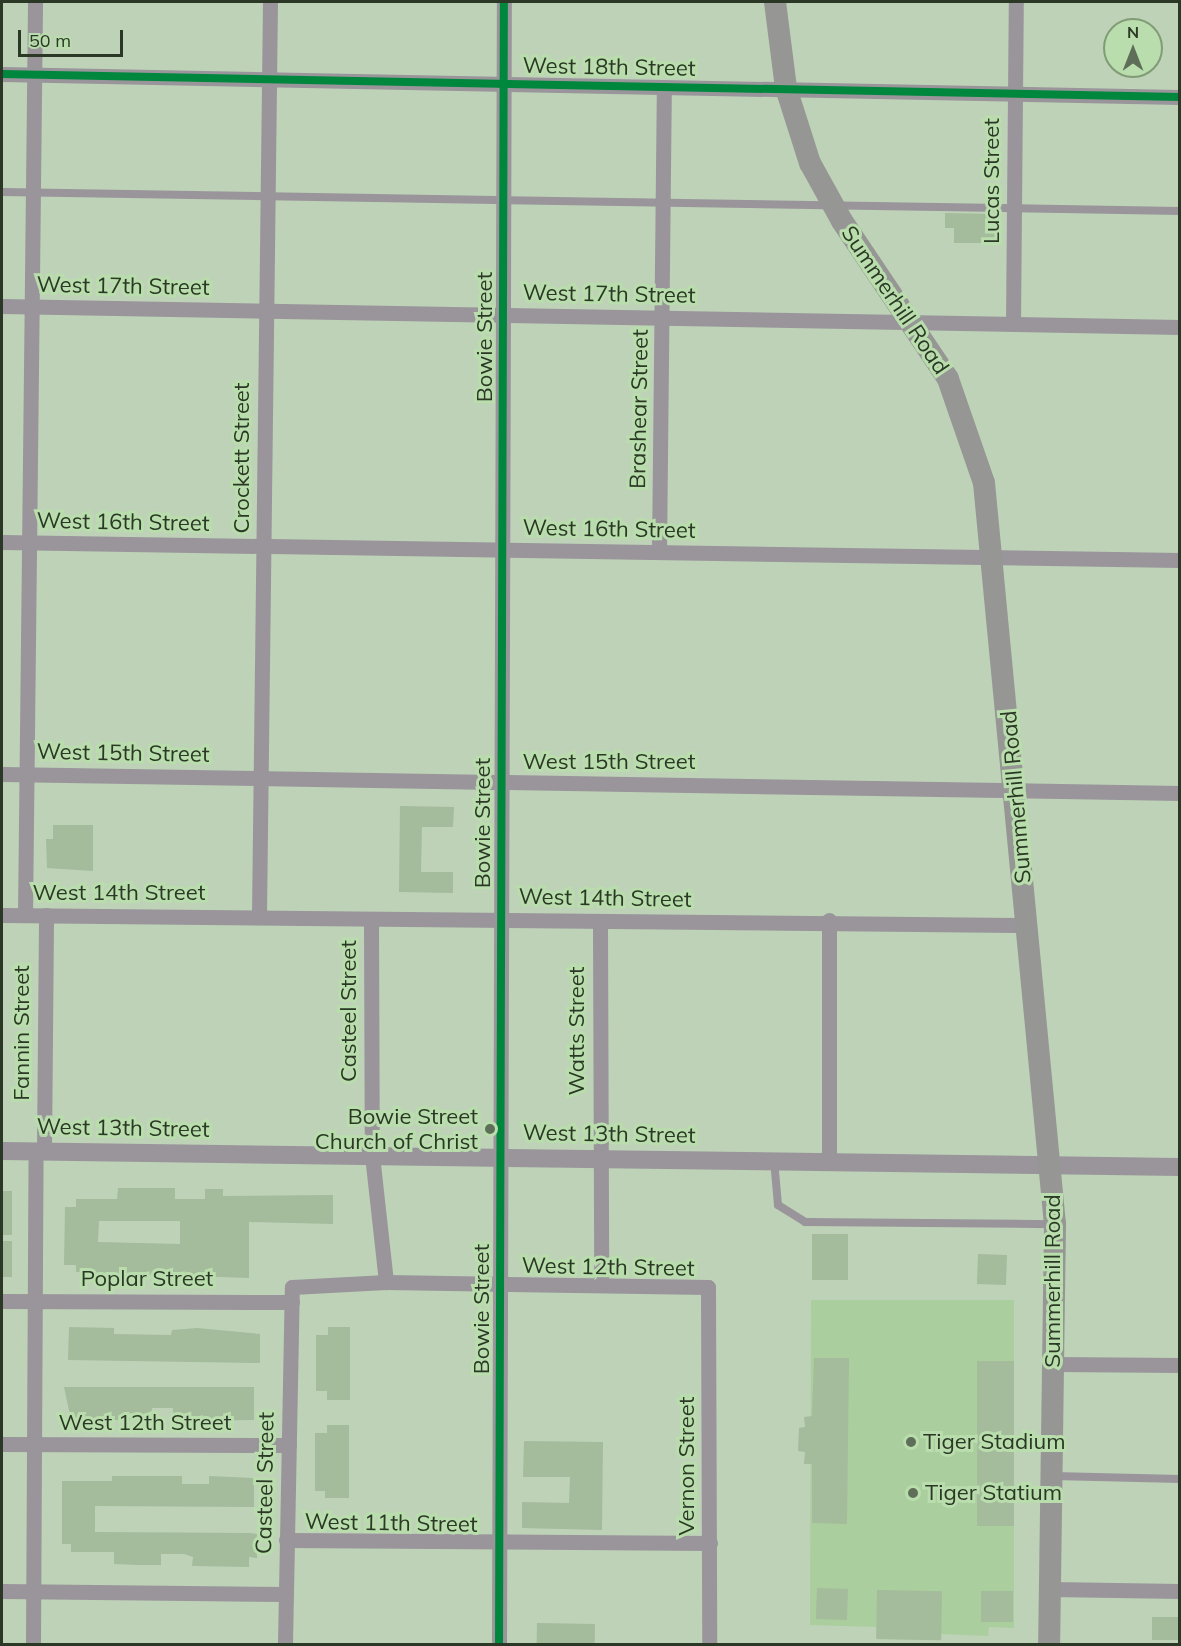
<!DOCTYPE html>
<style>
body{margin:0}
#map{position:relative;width:1181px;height:1646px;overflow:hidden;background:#bed2b7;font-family:Mulish,sans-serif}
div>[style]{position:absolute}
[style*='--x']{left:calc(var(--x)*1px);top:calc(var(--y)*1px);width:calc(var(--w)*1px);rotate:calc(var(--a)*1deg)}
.green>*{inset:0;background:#aace9d}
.building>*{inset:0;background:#a4bb9c;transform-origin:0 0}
.service>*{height:8px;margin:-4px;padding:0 4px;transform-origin:4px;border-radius:4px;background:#99959b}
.minor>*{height:15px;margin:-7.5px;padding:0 7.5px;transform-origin:7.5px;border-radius:7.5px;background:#99959b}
.tertiary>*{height:18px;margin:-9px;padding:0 9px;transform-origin:9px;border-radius:9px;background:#99959b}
.primary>*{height:22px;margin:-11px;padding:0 11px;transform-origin:11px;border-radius:11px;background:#969695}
.cycleway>*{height:8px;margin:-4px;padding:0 4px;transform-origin:4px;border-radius:4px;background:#00873e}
.dots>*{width:16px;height:16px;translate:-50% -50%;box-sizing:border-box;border:3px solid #b9ddac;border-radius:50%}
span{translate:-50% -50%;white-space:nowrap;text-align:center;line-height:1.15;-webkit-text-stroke:6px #b9ddac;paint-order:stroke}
.street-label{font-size:22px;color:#2a3825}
.poi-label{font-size:22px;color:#2a3825}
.right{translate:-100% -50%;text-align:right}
.left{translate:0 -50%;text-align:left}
.frame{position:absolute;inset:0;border:3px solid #2a3825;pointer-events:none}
.north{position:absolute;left:1103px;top:18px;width:60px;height:60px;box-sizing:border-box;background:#b9ddac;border:2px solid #809b76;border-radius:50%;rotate:0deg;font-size:16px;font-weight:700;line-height:24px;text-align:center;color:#2a3825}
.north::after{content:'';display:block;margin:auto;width:21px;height:27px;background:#5e6e58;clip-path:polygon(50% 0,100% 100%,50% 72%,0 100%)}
.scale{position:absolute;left:18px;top:30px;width:105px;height:27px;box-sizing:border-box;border:3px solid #2a3825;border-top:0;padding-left:8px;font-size:18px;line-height:21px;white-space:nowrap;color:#2a3825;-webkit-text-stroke:4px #b9ddac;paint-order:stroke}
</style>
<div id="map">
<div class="green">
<i style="clip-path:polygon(811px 1300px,1014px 1300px,1014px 1628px,989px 1627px,988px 1636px,941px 1634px,940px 1640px,877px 1639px,877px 1627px,810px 1625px)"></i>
</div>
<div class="building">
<i style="clip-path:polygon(945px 213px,995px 214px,995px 243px,954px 243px,954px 228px,945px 228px)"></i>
<i style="clip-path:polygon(400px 806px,454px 807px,453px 827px,422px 827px,421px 872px,453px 872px,453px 893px,399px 892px)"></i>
<i style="clip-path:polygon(53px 825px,93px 825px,93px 871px,47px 868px,46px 839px,53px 839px)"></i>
<i style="clip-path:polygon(evenodd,118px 1188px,175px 1188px,175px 1199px,205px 1199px,205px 1189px,223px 1189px,223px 1196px,333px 1195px,333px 1224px,249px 1222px,249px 1278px,76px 1272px,76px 1265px,64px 1265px,65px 1207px,76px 1207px,76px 1199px,117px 1199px,118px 1188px,99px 1221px,180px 1221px,180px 1244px,98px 1242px,99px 1221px)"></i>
<i style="left:2px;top:1191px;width:10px;height:44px"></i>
<i style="left:812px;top:1234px;width:36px;height:46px"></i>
<i style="left:2px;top:1241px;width:10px;height:36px"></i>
<i style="left:978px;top:1254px;width:29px;height:30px;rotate:2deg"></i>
<i style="clip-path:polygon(69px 1327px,114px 1328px,114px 1334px,171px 1335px,172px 1330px,197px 1328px,260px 1334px,260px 1363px,68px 1360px)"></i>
<i style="clip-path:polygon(328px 1327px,350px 1327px,350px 1400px,327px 1400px,327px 1391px,316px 1391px,316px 1335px,328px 1335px)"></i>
<i style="clip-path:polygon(814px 1358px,849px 1358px,847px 1524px,812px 1523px,812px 1464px,804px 1464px,805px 1452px,798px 1451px,799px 1428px,805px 1427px,804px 1417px,812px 1416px)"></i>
<i style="left:977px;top:1361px;width:37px;height:165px"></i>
<i style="clip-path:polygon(64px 1387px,254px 1387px,254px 1420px,173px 1421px,173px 1408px,152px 1408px,152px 1420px,71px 1420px)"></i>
<i style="clip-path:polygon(327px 1425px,349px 1425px,349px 1498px,325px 1498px,325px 1491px,315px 1491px,315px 1433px,327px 1433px)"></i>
<i style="clip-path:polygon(524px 1441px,603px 1442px,602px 1530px,522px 1528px,522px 1502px,569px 1503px,570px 1477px,523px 1477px)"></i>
<i style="clip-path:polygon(112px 1476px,182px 1476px,182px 1484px,209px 1484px,209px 1476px,254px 1478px,254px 1507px,95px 1506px,95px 1532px,250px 1533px,257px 1534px,257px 1558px,249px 1557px,249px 1567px,192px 1566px,193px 1557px,184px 1554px,161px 1554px,161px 1565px,139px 1565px,114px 1564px,114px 1552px,71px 1552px,71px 1544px,62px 1544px,62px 1481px,112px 1481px)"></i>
<i style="left:817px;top:1588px;width:31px;height:31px;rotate:2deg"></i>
<i style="left:877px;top:1590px;width:65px;height:49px;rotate:1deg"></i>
<i style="left:981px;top:1591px;width:32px;height:31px"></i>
<i style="left:1152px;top:1617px;width:27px;height:23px"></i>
<i style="left:537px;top:1623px;width:58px;height:21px;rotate:1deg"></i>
</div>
<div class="service">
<i style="--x:2;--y:192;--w:1178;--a:0.92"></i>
<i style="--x:774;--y:1160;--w:45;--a:84.9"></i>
<i style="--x:778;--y:1205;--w:32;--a:32"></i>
<i style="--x:805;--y:1222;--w:248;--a:0.5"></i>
<i style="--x:1053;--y:1476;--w:127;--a:1.4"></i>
</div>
<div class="minor">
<i style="--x:2;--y:74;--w:1178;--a:1.12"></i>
<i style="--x:2;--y:306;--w:1178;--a:1.02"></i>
<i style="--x:1013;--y:324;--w:322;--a:-89.5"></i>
<i style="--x:2;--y:542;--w:1178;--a:0.88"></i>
<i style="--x:659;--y:552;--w:465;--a:-89.4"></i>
<i style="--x:2;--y:774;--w:1178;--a:0.92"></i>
<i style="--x:2;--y:915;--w:1026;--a:0.56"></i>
<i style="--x:25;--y:915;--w:913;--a:-89.37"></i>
<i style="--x:259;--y:915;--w:913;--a:-89.31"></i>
<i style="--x:371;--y:920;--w:235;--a:89.8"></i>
<i style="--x:372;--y:1155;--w:128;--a:83.7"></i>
<i style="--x:829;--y:920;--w:241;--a:90"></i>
<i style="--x:600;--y:924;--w:359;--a:89.8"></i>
<i style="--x:44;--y:1151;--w:236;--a:-89.5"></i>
<i style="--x:2;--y:1301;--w:290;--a:0.2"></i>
<i style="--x:1054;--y:1364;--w:126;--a:0.5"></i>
<i style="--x:2;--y:1444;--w:287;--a:0.2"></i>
<i style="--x:286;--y:1540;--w:424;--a:0.4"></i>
<i style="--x:1050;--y:1589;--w:130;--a:0.9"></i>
<i style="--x:2;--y:1591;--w:284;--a:0.6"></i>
<i style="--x:33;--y:1644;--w:493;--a:-89.7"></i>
<i style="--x:285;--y:1644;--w:357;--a:-88.9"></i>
<i style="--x:292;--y:1287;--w:94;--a:-3"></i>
<i style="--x:386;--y:1282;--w:322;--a:0.9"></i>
<i style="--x:708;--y:1287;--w:357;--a:89.8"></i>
<i style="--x:499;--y:1644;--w:1642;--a:-89.83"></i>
</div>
<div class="tertiary">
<i style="--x:2;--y:1151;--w:1178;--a:0.78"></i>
</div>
<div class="primary">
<i style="--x:775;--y:2;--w:87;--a:82.7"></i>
<i style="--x:786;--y:88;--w:79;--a:72.3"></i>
<i style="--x:810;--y:163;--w:66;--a:61.1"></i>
<i style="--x:842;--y:221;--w:190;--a:56.1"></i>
<i style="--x:948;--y:379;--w:110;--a:70.9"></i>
<i style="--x:984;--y:483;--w:744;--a:84.53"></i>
<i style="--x:1055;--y:1224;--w:420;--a:90.8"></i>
</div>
<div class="cycleway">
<i style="--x:2;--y:74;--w:1178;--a:1.12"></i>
<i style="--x:499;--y:1644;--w:1642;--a:-89.83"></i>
</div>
<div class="dots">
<i style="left:490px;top:1129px;background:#5e6e58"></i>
<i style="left:911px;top:1442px;background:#5e6e58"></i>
<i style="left:913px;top:1493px;background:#5e6e58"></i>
</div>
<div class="street-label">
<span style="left:609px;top:67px;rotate:1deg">West 18th Street</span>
<span style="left:992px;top:181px;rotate:-90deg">Lucas Street</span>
<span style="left:123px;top:286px;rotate:1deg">West 17th Street</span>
<span style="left:609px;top:294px;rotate:1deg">West 17th Street</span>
<span style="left:895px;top:300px;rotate:56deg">Summerhill Road</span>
<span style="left:485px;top:337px;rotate:-90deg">Bowie Street</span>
<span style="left:639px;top:409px;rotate:-89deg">Brashear Street</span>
<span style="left:242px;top:458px;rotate:-90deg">Crockett Street</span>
<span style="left:123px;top:522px;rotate:1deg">West 16th Street</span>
<span style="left:609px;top:529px;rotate:1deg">West 16th Street</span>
<span style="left:123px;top:753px;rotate:1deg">West 15th Street</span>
<span style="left:609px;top:762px">West 15th Street</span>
<span style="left:1016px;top:797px;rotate:-95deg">Summerhill Road</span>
<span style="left:483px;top:823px;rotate:-90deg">Bowie Street</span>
<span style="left:119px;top:893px">West 14th Street</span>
<span style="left:605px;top:898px;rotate:1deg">West 14th Street</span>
<span style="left:349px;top:1011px;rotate:-90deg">Casteel Street</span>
<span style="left:577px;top:1031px;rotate:-90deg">Watts Street</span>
<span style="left:22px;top:1033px;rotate:-90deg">Fannin Street</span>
<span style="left:123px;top:1128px;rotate:1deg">West 13th Street</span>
<span style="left:609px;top:1134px;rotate:1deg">West 13th Street</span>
<span style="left:608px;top:1267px;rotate:1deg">West 12th Street</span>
<span style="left:147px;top:1279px">Poplar Street</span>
<span style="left:1053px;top:1281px;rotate:-90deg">Summerhill Road</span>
<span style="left:482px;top:1309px;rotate:-90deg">Bowie Street</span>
<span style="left:145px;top:1423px">West 12th Street</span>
<span style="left:687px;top:1466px;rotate:-90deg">Vernon Street</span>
<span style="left:265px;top:1483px;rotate:-89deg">Casteel Street</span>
<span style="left:391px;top:1523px;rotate:1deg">West 11th Street</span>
</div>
<div class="poi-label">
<span class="right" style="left:478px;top:1129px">Bowie Street<br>Church of Christ</span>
<span class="left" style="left:923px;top:1442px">Tiger Stadium</span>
<span class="left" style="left:925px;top:1493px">Tiger Statium</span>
</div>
<div class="frame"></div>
<div class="north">N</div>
<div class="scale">50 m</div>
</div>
